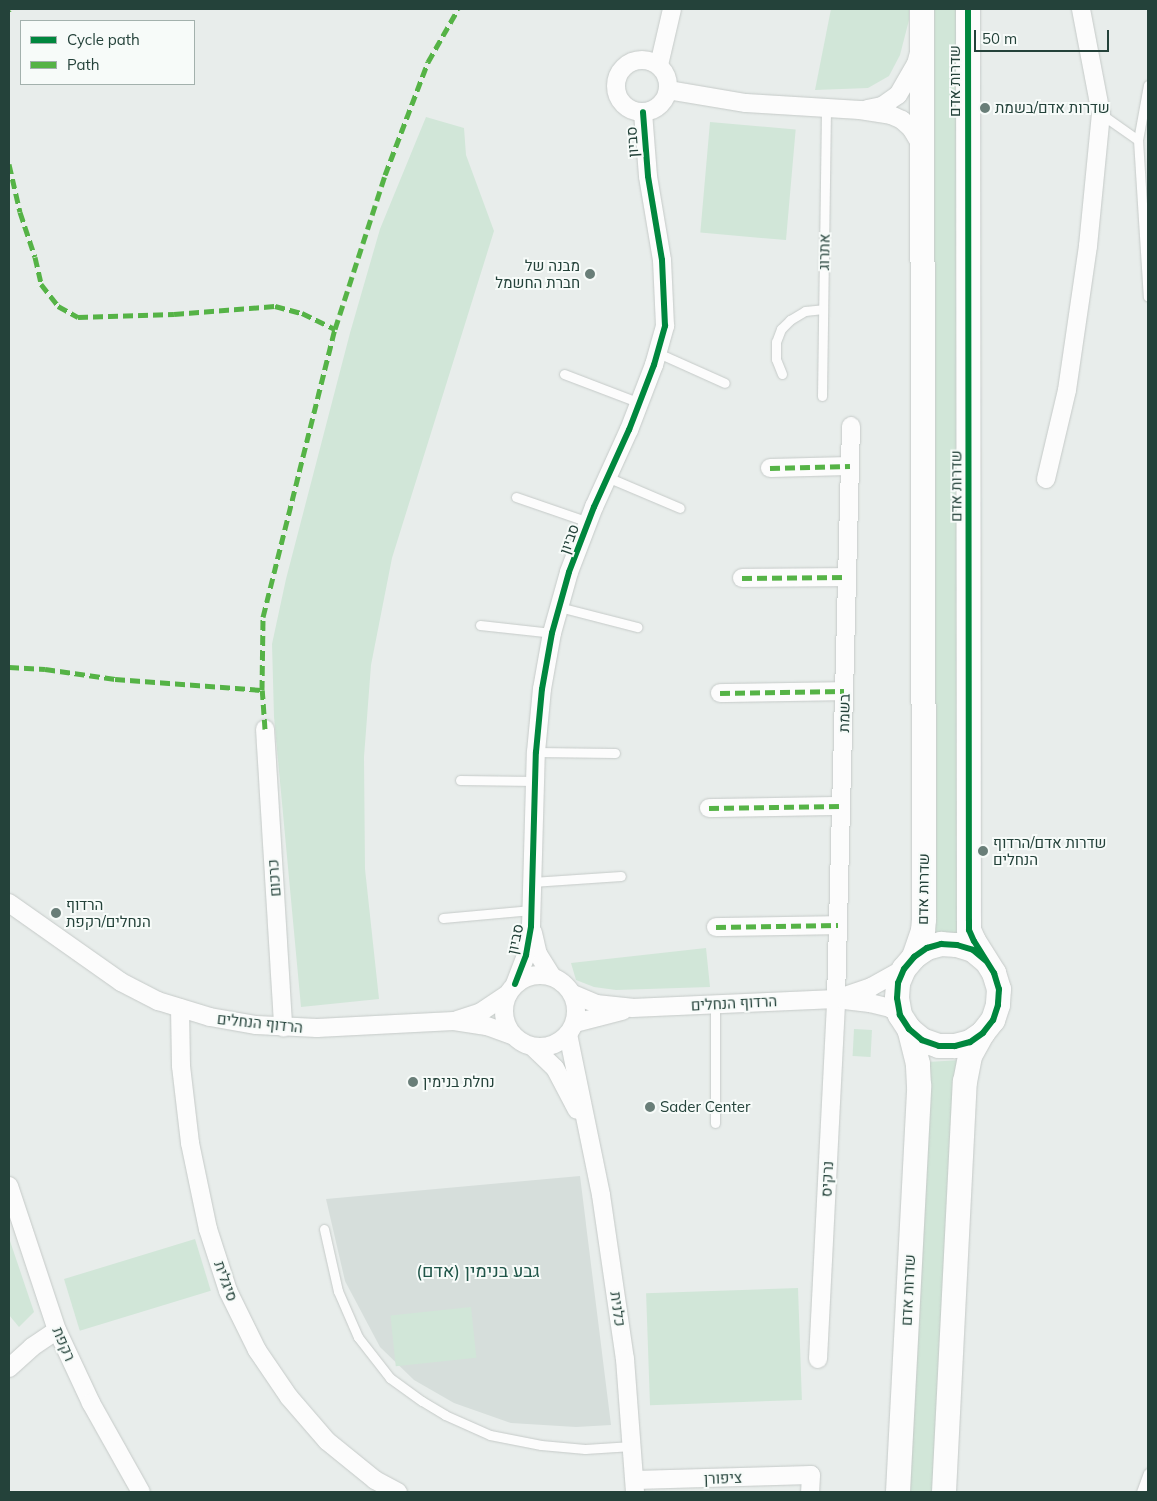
<!DOCTYPE html>
<meta charset="utf-8">
<style>
body{margin:0}
#map{position:relative;width:1157px;height:1501px;overflow:hidden;background:#e8edeb;font-family:Mulish,Heebo,sans-serif}
div>[style]{position:absolute}
[style*='--x']{left:calc(var(--x)*1px);top:calc(var(--y)*1px);width:calc(var(--w)*1px);rotate:calc(var(--a)*1deg)}
.built>*{inset:0;background:#d6dedb}
.green>*{inset:0;background:#d1e6d8;transform-origin:0 0}
.roads{filter:drop-shadow(0 0 1px #c5cac8) drop-shadow(0 0 1px #c5cac8)}
.lane>*{height:9px;margin:-4.5px;padding:0 4.5px;transform-origin:4.5px;border-radius:4.5px;background:#fcfcfc}
.street>*{height:18px;margin:-9px;padding:0 9px;transform-origin:9px;border-radius:9px;background:#fcfcfc}
.street>.ring{margin:-9px;padding:0;box-sizing:content-box;background:none;border:18px solid #fcfcfc;border-radius:50%}
.secondary>*{height:24px;margin:-12px;padding:0 12px;transform-origin:12px;border-radius:12px;background:#fcfcfc}
.quiet>*{height:5px;margin-top:-2.5px;transform-origin:0;background:repeating-linear-gradient(90deg,#55b346 0 10px,transparent 0 15px)}
.cycleway>*{height:6px;margin:-3px;padding:0 3px;transform-origin:3px;border-radius:3px;background:#00873e}
.dots>*{width:14px;height:14px;translate:-50% -50%;box-sizing:border-box;border:2px solid #f7fbf9;border-radius:50%}
span{translate:-50% -50%;white-space:nowrap;text-align:center;line-height:1.15;-webkit-text-stroke:4px #f7fbf9;paint-order:stroke}
.street-label{font-size:15px;color:#24423a}
.poi-label{font-size:15px;color:#24423a}
.left{translate:0 -50%;text-align:left}
.right{translate:-100% -50%;text-align:right}
.quarter-label{font-size:18px;color:#1f5548}
.frame{position:absolute;inset:0;border:10px solid #24423a;pointer-events:none}
.legend{position:absolute;left:20px;top:20px;width:175px;height:65px;box-sizing:border-box;background:#f7fbf9;border:1px solid #a3b1ad;margin:0;padding:6px 9px;list-style:none;font-size:15px;color:#24423a}
.legend li{display:flex;align-items:center;gap:10px;height:25px}
.legend b{width:25px;border:1px solid #a3b1ad}
.scale{position:absolute;left:974px;top:30px;width:135px;height:22px;box-sizing:border-box;border:2px solid #24423a;border-top:0;padding-left:6px;font-size:15px;line-height:18px;white-space:nowrap;color:#24423a;-webkit-text-stroke:4px #f7fbf9;paint-order:stroke}
</style>
<div id="map">
<div class="built">
<i style="clip-path:polygon(580px 1176px,611px 1425px,576px 1427px,511px 1423px,454px 1403px,414px 1380px,380px 1347px,345px 1281px,326px 1199px)"></i>
</div>
<div class="green">
<i style="clip-path:polygon(831px 9px,909px 9px,909px 20px,900px 55px,889px 76px,868px 88px,815px 90px)"></i>
<i style="left:932px;top:9px;width:29px;height:924px"></i>
<i style="clip-path:polygon(426px 117px,464px 128px,466px 155px,494px 231px,392px 558px,371px 665px,364px 757px,365px 869px,379px 999px,301px 1007px,274px 717px,272px 644px,286px 579px,350px 333px,380px 229px)"></i>
<i style="left:710px;top:122px;width:86px;height:111px;rotate:5deg"></i>
<i style="clip-path:polygon(706px 948px,710px 987px,616px 990px,594px 987px,576px 980px,571px 963px)"></i>
<i style="left:854px;top:1029px;width:18px;height:27px;rotate:3deg"></i>
<i style="clip-path:polygon(962px 1060px,934px 1492px,907px 1492px,927px 1062px)"></i>
<i style="clip-path:polygon(9px 1238px,34px 1312px,19px 1327px,9px 1315px)"></i>
<i style="left:195px;top:1239px;width:54px;height:137px;rotate:73deg"></i>
<i style="left:798px;top:1288px;width:112px;height:152px;rotate:88deg"></i>
<i style="left:471px;top:1307px;width:51px;height:81px;rotate:84deg"></i>
</div>
<div class="roads">
<div class="lane">
<i style="--x:1101;--y:114;--w:45;--a:35.1"></i>
<i style="--x:1138;--y:140;--w:157;--a:86.4"></i>
<i style="--x:1138;--y:140;--w:56;--a:-79.7"></i>
<i style="--x:658;--y:353;--w:73;--a:24.1"></i>
<i style="--x:564;--y:374;--w:81;--a:20.9"></i>
<i style="--x:782;--y:374;--w:16;--a:-112"></i>
<i style="--x:776;--y:359;--w:17;--a:-90"></i>
<i style="--x:776;--y:342;--w:14;--a:-69"></i>
<i style="--x:781;--y:329;--w:13;--a:-45"></i>
<i style="--x:790;--y:320;--w:17;--a:-31"></i>
<i style="--x:805;--y:311;--w:18;--a:-6"></i>
<i style="--x:822;--y:396;--w:287;--a:-89.2"></i>
<i style="--x:607;--y:477;--w:79;--a:23"></i>
<i style="--x:516;--y:497;--w:76;--a:19.1"></i>
<i style="--x:559;--y:607;--w:81;--a:14.4"></i>
<i style="--x:480;--y:625;--w:72;--a:6.3"></i>
<i style="--x:536;--y:752;--w:79;--a:0.7"></i>
<i style="--x:460;--y:780;--w:75;--a:0.8"></i>
<i style="--x:532;--y:882;--w:89;--a:-3.9"></i>
<i style="--x:443;--y:918;--w:89;--a:-5.1"></i>
<i style="--x:715;--y:1004;--w:119;--a:90"></i>
<i style="--x:324;--y:1229;--w:64;--a:77.3"></i>
<i style="--x:338;--y:1291;--w:50;--a:66.5"></i>
<i style="--x:358;--y:1337;--w:52;--a:52"></i>
<i style="--x:390;--y:1378;--w:39;--a:36"></i>
<i style="--x:422;--y:1401;--w:27;--a:31"></i>
<i style="--x:445;--y:1415;--w:49;--a:24"></i>
<i style="--x:490;--y:1435;--w:52;--a:11.1"></i>
<i style="--x:541;--y:1445;--w:44;--a:5.2"></i>
<i style="--x:585;--y:1449;--w:47;--a:-3.7"></i>
<i style="--x:1141;--y:1492;--w:20;--a:-70"></i>
</div>
<div class="street">
<i class="ring" style="left:616px;top:60px;width:34px;height:34px"></i>
<i style="--x:659;--y:65;--w:57;--a:-76.9"></i>
<i style="--x:668;--y:90;--w:79;--a:9.5"></i>
<i style="--x:746;--y:103;--w:114;--a:3.5"></i>
<i style="--x:860;--y:110;--w:31;--a:9"></i>
<i style="--x:891;--y:115;--w:12;--a:24"></i>
<i style="--x:902;--y:120;--w:12;--a:42"></i>
<i style="--x:911;--y:128;--w:21;--a:59"></i>
<i style="--x:867;--y:109;--w:15;--a:-11"></i>
<i style="--x:882;--y:106;--w:19;--a:-35"></i>
<i style="--x:898;--y:95;--w:36;--a:-60"></i>
<i style="--x:916;--y:64;--w:11;--a:-75"></i>
<i style="--x:770;--y:468;--w:80;--a:-1.4"></i>
<i style="--x:1046;--y:479;--w:91;--a:-76.7"></i>
<i style="--x:1067;--y:390;--w:146;--a:-81.7"></i>
<i style="--x:1088;--y:246;--w:133;--a:-84.4"></i>
<i style="--x:1101;--y:114;--w:107;--a:-100.8"></i>
<i style="--x:742;--y:578;--w:105;--a:-0.5"></i>
<i style="--x:720;--y:693;--w:124;--a:-0.9"></i>
<i style="--x:265;--y:729;--w:299;--a:86.5"></i>
<i style="--x:709;--y:808;--w:132;--a:-0.9"></i>
<i style="--x:9;--y:903;--w:137;--a:35.2"></i>
<i style="--x:121;--y:982;--w:42;--a:27.2"></i>
<i style="--x:158;--y:1001;--w:54;--a:17.1"></i>
<i style="--x:210;--y:1017;--w:47;--a:9.9"></i>
<i style="--x:256;--y:1025;--w:61;--a:2.8"></i>
<i style="--x:317;--y:1028;--w:137;--a:-2.9"></i>
<i style="--x:454;--y:1021;--w:33;--a:9"></i>
<i style="--x:487;--y:1026;--w:27;--a:20"></i>
<i style="--x:716;--y:927;--w:122;--a:-0.9"></i>
<i style="--x:533;--y:933;--w:22;--a:77"></i>
<i style="--x:538;--y:954;--w:25;--a:58"></i>
<i class="ring" style="left:504px;top:975px;width:54px;height:54px"></i>
<i style="--x:515;--y:984;--w:31;--a:-69"></i>
<i style="--x:526;--y:955;--w:29;--a:-80"></i>
<i style="--x:531;--y:926;--w:174;--a:-88.4"></i>
<i style="--x:536;--y:752;--w:63;--a:-84.6"></i>
<i style="--x:542;--y:689;--w:57;--a:-79.9"></i>
<i style="--x:552;--y:633;--w:63;--a:-74.4"></i>
<i style="--x:569;--y:572;--w:70;--a:-69"></i>
<i style="--x:594;--y:507;--w:85;--a:-65.6"></i>
<i style="--x:629;--y:430;--w:70;--a:-69"></i>
<i style="--x:654;--y:365;--w:41;--a:-74.2"></i>
<i style="--x:665;--y:326;--w:66;--a:-92.6"></i>
<i style="--x:662;--y:260;--w:85;--a:-99.5"></i>
<i style="--x:648;--y:176;--w:64;--a:-94.5"></i>
<i style="--x:573;--y:994;--w:25;--a:23"></i>
<i style="--x:596;--y:1004;--w:36;--a:6"></i>
<i style="--x:632;--y:1008;--w:204;--a:-2.5"></i>
<i style="--x:836;--y:999;--w:34;--a:7"></i>
<i style="--x:870;--y:1003;--w:21;--a:14"></i>
<i style="--x:890;--y:1008;--w:12;--a:35"></i>
<i style="--x:842;--y:997;--w:31;--a:-19"></i>
<i style="--x:871;--y:987;--w:38;--a:-29"></i>
<i style="--x:180;--y:1008;--w:58;--a:89"></i>
<i style="--x:181;--y:1066;--w:78;--a:83.3"></i>
<i style="--x:190;--y:1143;--w:88;--a:78.2"></i>
<i style="--x:208;--y:1229;--w:65;--a:72.1"></i>
<i style="--x:228;--y:1291;--w:66;--a:63.8"></i>
<i style="--x:257;--y:1350;--w:57;--a:55.8"></i>
<i style="--x:289;--y:1397;--w:58;--a:49.2"></i>
<i style="--x:327;--y:1441;--w:62;--a:39.1"></i>
<i style="--x:375;--y:1480;--w:26;--a:28"></i>
<i style="--x:457;--y:1020;--w:25;--a:-18"></i>
<i style="--x:481;--y:1012;--w:32;--a:-34"></i>
<i style="--x:575;--y:1023;--w:49;--a:-14.3"></i>
<i style="--x:568;--y:1034;--w:164;--a:78.4"></i>
<i style="--x:601;--y:1195;--w:166;--a:81.7"></i>
<i style="--x:625;--y:1359;--w:133;--a:85.7"></i>
<i style="--x:533;--y:1047;--w:30;--a:44"></i>
<i style="--x:555;--y:1068;--w:47;--a:62.4"></i>
<i style="--x:9;--y:1186;--w:152;--a:71.6"></i>
<i style="--x:57;--y:1330;--w:81;--a:65"></i>
<i style="--x:91;--y:1403;--w:102;--a:60.7"></i>
<i style="--x:818;--y:1359;--w:360;--a:-87.1"></i>
<i style="--x:836;--y:999;--w:573;--a:-88.5"></i>
<i style="--x:9;--y:1368;--w:31;--a:-42"></i>
<i style="--x:32;--y:1347;--w:30;--a:-34"></i>
<i style="--x:635;--y:1480;--w:176;--a:-1.6"></i>
<i style="--x:811;--y:1475;--w:17;--a:93"></i>
</div>
<div class="secondary">
<i style="--x:968;--y:9;--w:912;--a:89.94"></i>
<i style="--x:969;--y:921;--w:9;--a:90"></i>
<i style="--x:969;--y:930;--w:12;--a:66"></i>
<i style="--x:974;--y:941;--w:38;--a:58"></i>
<i style="--x:994;--y:973;--w:17;--a:73"></i>
<i style="--x:999;--y:989;--w:16;--a:94"></i>
<i style="--x:998;--y:1005;--w:16;--a:108"></i>
<i style="--x:993;--y:1020;--w:16;--a:128"></i>
<i style="--x:983;--y:1033;--w:16;--a:145"></i>
<i style="--x:970;--y:1042;--w:16;--a:165"></i>
<i style="--x:955;--y:1046;--w:16;--a:180"></i>
<i style="--x:939;--y:1046;--w:18;--a:-161"></i>
<i style="--x:922;--y:1040;--w:17;--a:-140"></i>
<i style="--x:909;--y:1029;--w:17;--a:-123"></i>
<i style="--x:900;--y:1015;--w:17;--a:-100"></i>
<i style="--x:897;--y:998;--w:15;--a:-86"></i>
<i style="--x:898;--y:983;--w:15;--a:-67"></i>
<i style="--x:904;--y:969;--w:16;--a:-50"></i>
<i style="--x:914;--y:957;--w:16;--a:-35"></i>
<i style="--x:927;--y:948;--w:15;--a:-16"></i>
<i style="--x:941;--y:944;--w:16;--a:4"></i>
<i style="--x:957;--y:945;--w:17;--a:17"></i>
<i style="--x:973;--y:950;--w:16;--a:40"></i>
<i style="--x:914;--y:957;--w:28;--a:-71"></i>
<i style="--x:923;--y:931;--w:12;--a:-85"></i>
<i style="--x:924;--y:919;--w:910;--a:-90.13"></i>
<i style="--x:898;--y:1492;--w:407;--a:-87"></i>
<i style="--x:919;--y:1086;--w:22;--a:-93"></i>
<i style="--x:918;--y:1064;--w:36;--a:-104"></i>
<i style="--x:944;--y:1492;--w:411;--a:-87.1"></i>
<i style="--x:965;--y:1082;--w:26;--a:-79"></i>
<i style="--x:970;--y:1056;--w:26;--a:-61"></i>
</div>
</div>
<div class="quiet">
<i style="--x:9;--y:10;--w:1;--a:-45"></i>
<i style="--x:9;--y:164;--w:49;--a:77.1"></i>
<i style="--x:20;--y:212;--w:47;--a:71.6"></i>
<i style="--x:35;--y:257;--w:28;--a:77"></i>
<i style="--x:41;--y:284;--w:28;--a:52"></i>
<i style="--x:58;--y:306;--w:23;--a:29"></i>
<i style="--x:78;--y:317;--w:96;--a:-1.8"></i>
<i style="--x:174;--y:314;--w:101;--a:-4.5"></i>
<i style="--x:275;--y:306;--w:28;--a:15"></i>
<i style="--x:302;--y:313;--w:37;--a:26"></i>
<i style="--x:770;--y:468;--w:80;--a:-1.4"></i>
<i style="--x:742;--y:578;--w:105;--a:-0.5"></i>
<i style="--x:9;--y:667;--w:36;--a:3"></i>
<i style="--x:45;--y:669;--w:71;--a:8.1"></i>
<i style="--x:115;--y:679;--w:147;--a:4.3"></i>
<i style="--x:720;--y:693;--w:124;--a:-0.9"></i>
<i style="--x:265;--y:729;--w:39;--a:-94"></i>
<i style="--x:262;--y:690;--w:73;--a:-89.2"></i>
<i style="--x:263;--y:617;--w:297;--a:-76"></i>
<i style="--x:335;--y:329;--w:162;--a:-72"></i>
<i style="--x:385;--y:175;--w:121;--a:-69.2"></i>
<i style="--x:428;--y:62;--w:61;--a:-60.5"></i>
<i style="--x:709;--y:808;--w:132;--a:-0.9"></i>
<i style="--x:716;--y:927;--w:122;--a:-0.9"></i>
</div>
<div class="cycleway">
<i style="--x:968;--y:9;--w:912;--a:89.94"></i>
<i style="--x:969;--y:921;--w:9;--a:90"></i>
<i style="--x:969;--y:930;--w:12;--a:66"></i>
<i style="--x:974;--y:941;--w:38;--a:58"></i>
<i style="--x:994;--y:973;--w:17;--a:73"></i>
<i style="--x:999;--y:989;--w:16;--a:94"></i>
<i style="--x:998;--y:1005;--w:16;--a:108"></i>
<i style="--x:993;--y:1020;--w:16;--a:128"></i>
<i style="--x:983;--y:1033;--w:16;--a:145"></i>
<i style="--x:970;--y:1042;--w:16;--a:165"></i>
<i style="--x:955;--y:1046;--w:16;--a:180"></i>
<i style="--x:939;--y:1046;--w:18;--a:-161"></i>
<i style="--x:922;--y:1040;--w:17;--a:-140"></i>
<i style="--x:909;--y:1029;--w:17;--a:-123"></i>
<i style="--x:900;--y:1015;--w:17;--a:-100"></i>
<i style="--x:897;--y:998;--w:15;--a:-86"></i>
<i style="--x:898;--y:983;--w:15;--a:-67"></i>
<i style="--x:904;--y:969;--w:16;--a:-50"></i>
<i style="--x:914;--y:957;--w:16;--a:-35"></i>
<i style="--x:927;--y:948;--w:15;--a:-16"></i>
<i style="--x:941;--y:944;--w:16;--a:4"></i>
<i style="--x:957;--y:945;--w:17;--a:17"></i>
<i style="--x:973;--y:950;--w:16;--a:40"></i>
<i style="--x:515;--y:984;--w:31;--a:-69"></i>
<i style="--x:526;--y:955;--w:29;--a:-80"></i>
<i style="--x:531;--y:926;--w:174;--a:-88.4"></i>
<i style="--x:536;--y:752;--w:63;--a:-84.6"></i>
<i style="--x:542;--y:689;--w:57;--a:-79.9"></i>
<i style="--x:552;--y:633;--w:63;--a:-74.4"></i>
<i style="--x:569;--y:572;--w:70;--a:-69"></i>
<i style="--x:594;--y:507;--w:85;--a:-65.6"></i>
<i style="--x:629;--y:430;--w:70;--a:-69"></i>
<i style="--x:654;--y:365;--w:41;--a:-74.2"></i>
<i style="--x:665;--y:326;--w:66;--a:-92.6"></i>
<i style="--x:662;--y:260;--w:85;--a:-99.5"></i>
<i style="--x:648;--y:176;--w:64;--a:-94.5"></i>
</div>
<div class="dots">
<i style="left:985px;top:108px;background:#697e78"></i>
<i style="left:590px;top:274px;background:#697e78"></i>
<i style="left:983px;top:851px;background:#697e78"></i>
<i style="left:56px;top:913px;background:#697e78"></i>
<i style="left:413px;top:1082px;background:#697e78"></i>
<i style="left:650px;top:1107px;background:#697e78"></i>
</div>
<div class="street-label">
<span style="left:955px;top:81px;rotate:-90deg">שדרות אדם</span>
<span style="left:632px;top:142px;rotate:-94deg">סביון</span>
<span style="left:824px;top:252px;rotate:-89deg">אתרוג</span>
<span style="left:956px;top:486px;rotate:-90deg">שדרות אדם</span>
<span style="left:569px;top:539px;rotate:-70deg">סביון</span>
<span style="left:844px;top:713px;rotate:-89deg">בשמת</span>
<span style="left:274px;top:878px;rotate:-94deg">כרכום</span>
<span style="left:923px;top:889px;rotate:-89deg">שדרות אדם</span>
<span style="left:515px;top:939px;rotate:-78deg">סביון</span>
<span style="left:734px;top:1003px;rotate:-3deg">הרדוף הנחלים</span>
<span style="left:260px;top:1023px;rotate:6deg">הרדוף הנחלים</span>
<span style="left:827px;top:1179px;rotate:-87deg">נרקיס</span>
<span style="left:226px;top:1281px;rotate:70deg">סיגלית</span>
<span style="left:908px;top:1290px;rotate:-87deg">שדרות אדם</span>
<span style="left:618px;top:1309px;rotate:82deg">כלנית</span>
<span style="left:64px;top:1344px;rotate:67deg">רקפת</span>
<span style="left:723px;top:1478px;rotate:-2deg">ציפורן</span>
</div>
<div class="poi-label">
<span class="left" style="left:995px;top:108px">שדרות אדם/בשמת</span>
<span class="right" style="left:580px;top:274px">מבנה של<br>חברת החשמל</span>
<span class="left" style="left:993px;top:851px">שדרות אדם/הרדוף<br>הנחלים</span>
<span class="left" style="left:66px;top:913px">הרדוף<br>הנחלים/רקפת</span>
<span class="left" style="left:423px;top:1082px">נחלת בנימין</span>
<span class="left" style="left:660px;top:1107px">Sader Center</span>
</div>
<div class="quarter-label">
<span style="left:478px;top:1271px">גבע בנימין (אדם)</span>
</div>
<div class="frame"></div>
<ul class="legend">
<li><b style="height:6px;background:#00873e"></b>Cycle path</li>
<li><b style="height:6px;background:#55b346"></b>Path</li>
</ul>
<div class="scale">50 m</div>
</div>
